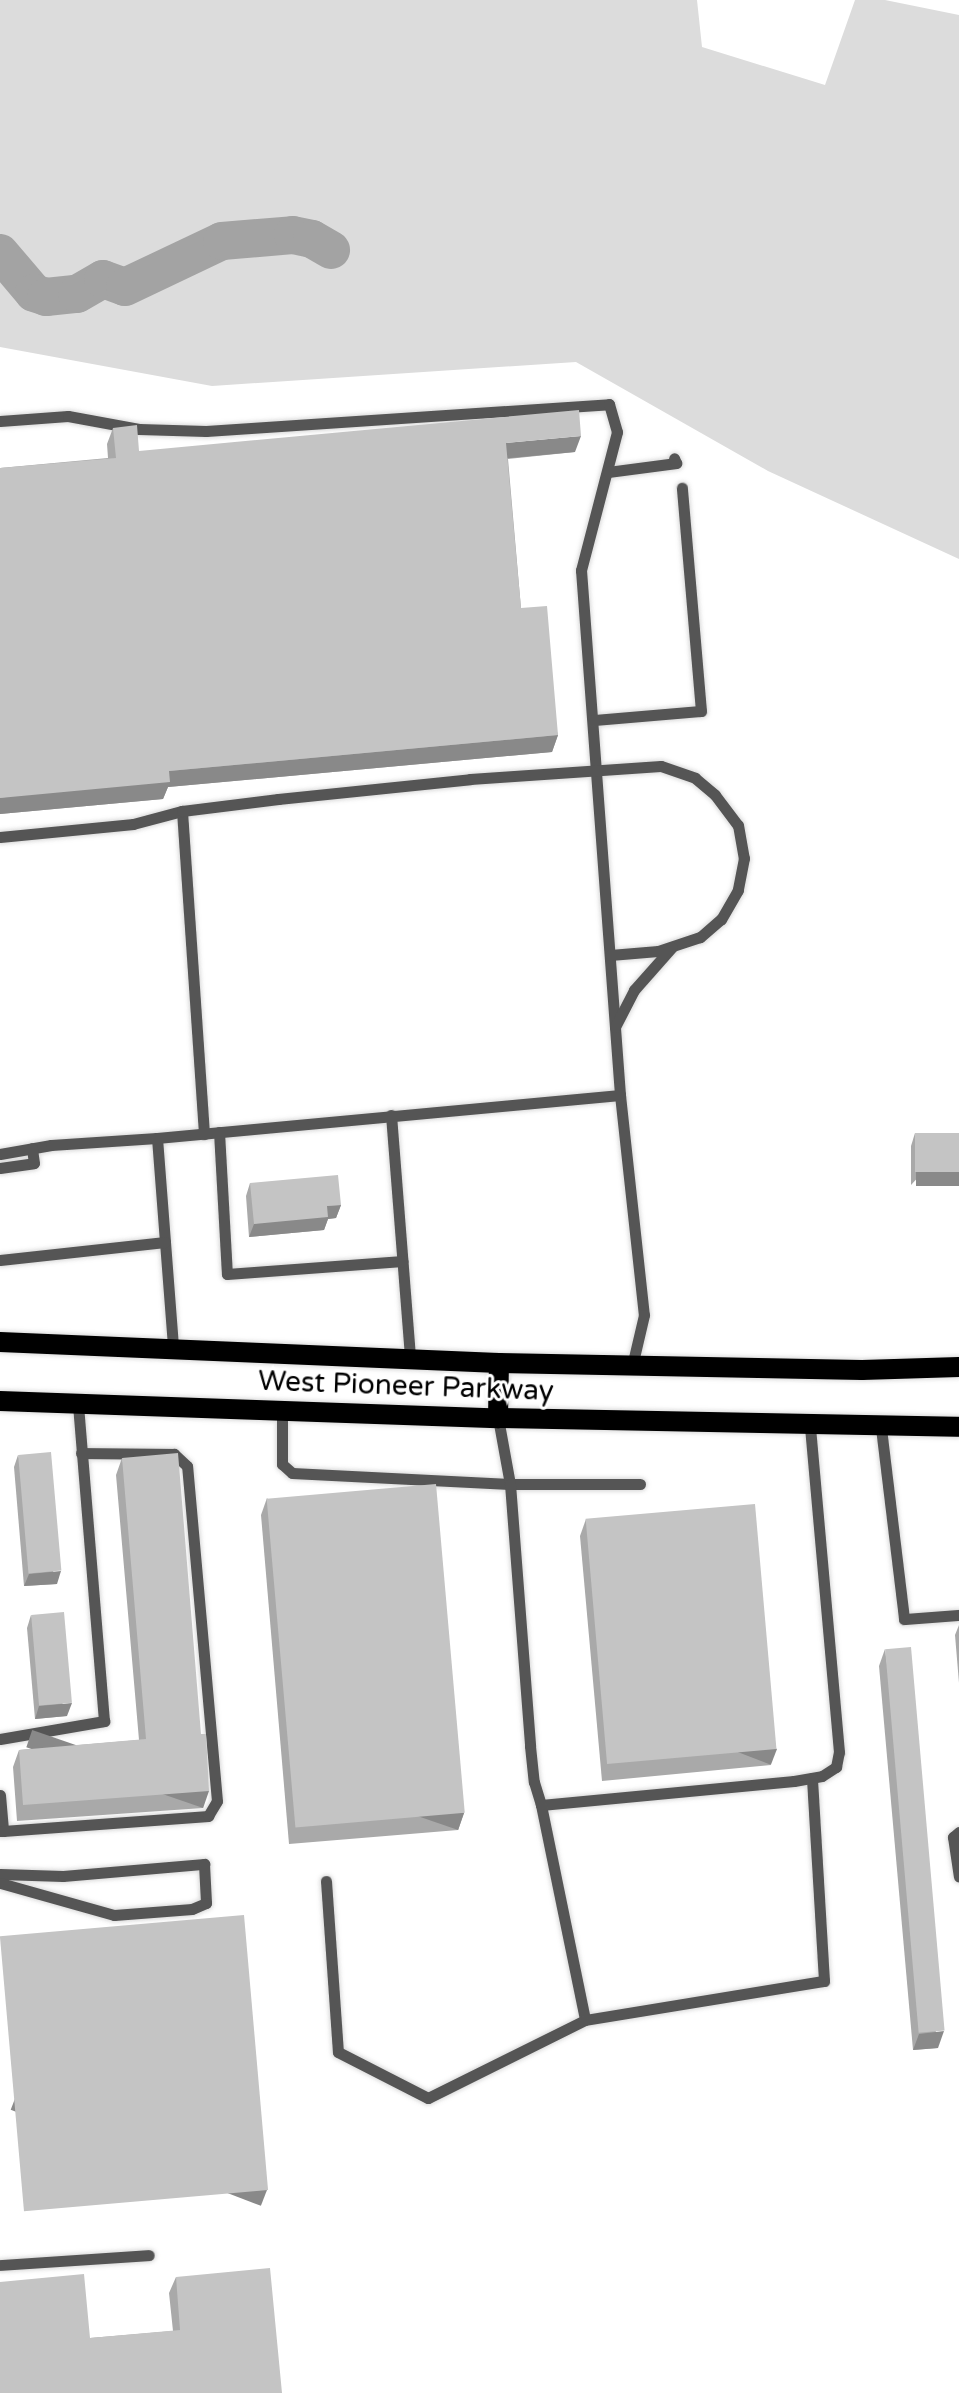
<!DOCTYPE html>
<style>
body{margin:0}
#map{position:relative;width:959px;height:2393px;overflow:hidden;background:#fff;font-family:"Varela Round",sans-serif}
div>[style]{position:absolute}
[style*='--x']{left:calc(var(--x)*1px);top:calc(var(--y)*1px);width:calc(var(--w)*1px);rotate:calc(var(--a)*1deg)}
.green>*{inset:0;background:#dcdcdc}
.river>*{height:38px;margin:-19px;padding:0 19px;transform-origin:19px;border-radius:19px;background:#a3a3a3}
.roads{filter:drop-shadow(0 0 2px #dbdbdb) drop-shadow(0 0 2px #dbdbdb)}
.lane>*{height:11px;margin:-5.5px;padding:0 5.5px;transform-origin:5.5px;border-radius:5.5px;background:#555}
.primary>*{height:20px;margin:-10px;padding:0 10px;transform-origin:10px;border-radius:10px;background:#000}
.wall>*{inset:0;background:#a9a9a9}
.shaded-wall>*{inset:0;background:#898989;transform-origin:0 0}
.building>*{inset:0;background:#c4c4c4;transform-origin:0 0}
span{translate:-50% -50%;white-space:nowrap;text-align:center;line-height:1.15;-webkit-text-stroke:6px #fff;paint-order:stroke}
.street-label{font-size:28px;color:#000}
</style>
<div id="map">
<div class="green">
<i style="clip-path:polygon(0 0,697px 0,702px 47px,825px 85px,855px 0,885px 0,959px 15px,959px 559px,768px 471px,576px 362px,212px 386px,0 347px)"></i>
</div>
<div class="river">
<i style="--x:0;--y:253;--w:52;--a:49.6"></i>
<i style="--x:34;--y:293;--w:13;--a:18"></i>
<i style="--x:46;--y:297;--w:31;--a:-6"></i>
<i style="--x:77;--y:294;--w:30;--a:-30"></i>
<i style="--x:103;--y:279;--w:23;--a:20"></i>
<i style="--x:125;--y:287;--w:107;--a:-25.4"></i>
<i style="--x:222;--y:241;--w:71;--a:-4.8"></i>
<i style="--x:293;--y:235;--w:19;--a:12"></i>
<i style="--x:312;--y:239;--w:22;--a:30"></i>
</div>
<div class="roads">
<div class="lane">
<i style="--x:0;--y:421;--w:68;--a:-4.2"></i>
<i style="--x:68;--y:416;--w:72;--a:10.4"></i>
<i style="--x:139;--y:429;--w:67;--a:1.7"></i>
<i style="--x:206;--y:431;--w:404;--a:-3.8"></i>
<i style="--x:609;--y:404;--w:29;--a:74"></i>
<i style="--x:617;--y:432;--w:143;--a:104.6"></i>
<i style="--x:581;--y:570;--w:526;--a:85.75"></i>
<i style="--x:620;--y:1095;--w:221;--a:83.8"></i>
<i style="--x:644;--y:1315;--w:52;--a:103.2"></i>
<i style="--x:608;--y:472;--w:69;--a:-7.5"></i>
<i style="--x:676;--y:463;--w:5;--a:-112"></i>
<i style="--x:594;--y:720;--w:107;--a:-4.8"></i>
<i style="--x:701;--y:711;--w:224;--a:-94.9"></i>
<i style="--x:182;--y:811;--w:324;--a:86.1"></i>
<i style="--x:0;--y:837;--w:134;--a:-5.6"></i>
<i style="--x:133;--y:824;--w:51;--a:-14.9"></i>
<i style="--x:182;--y:811;--w:97;--a:-7.1"></i>
<i style="--x:278;--y:799;--w:193;--a:-5.9"></i>
<i style="--x:470;--y:779;--w:191;--a:-3.9"></i>
<i style="--x:661;--y:766;--w:36;--a:19"></i>
<i style="--x:695;--y:778;--w:26;--a:40"></i>
<i style="--x:715;--y:795;--w:38;--a:53"></i>
<i style="--x:738;--y:825;--w:34;--a:80"></i>
<i style="--x:744;--y:858;--w:33;--a:101"></i>
<i style="--x:738;--y:890;--w:34;--a:120"></i>
<i style="--x:721;--y:919;--w:28;--a:139"></i>
<i style="--x:700;--y:937;--w:44;--a:161.6"></i>
<i style="--x:658;--y:951;--w:48;--a:175.2"></i>
<i style="--x:615;--y:1027;--w:42;--a:-62.8"></i>
<i style="--x:634;--y:990;--w:57;--a:-48.5"></i>
<i style="--x:391;--y:1115;--w:243;--a:85.5"></i>
<i style="--x:219;--y:1132;--w:142;--a:86.8"></i>
<i style="--x:227;--y:1274;--w:176;--a:-4.2"></i>
<i style="--x:157;--y:1138;--w:211;--a:85.6"></i>
<i style="--x:0;--y:1154;--w:52;--a:-10"></i>
<i style="--x:51;--y:1145;--w:106;--a:-3.8"></i>
<i style="--x:157;--y:1138;--w:465;--a:-5.3"></i>
<i style="--x:0;--y:1168;--w:34;--a:-8"></i>
<i style="--x:34;--y:1163;--w:15;--a:-98"></i>
<i style="--x:0;--y:1260;--w:166;--a:-6.2"></i>
<i style="--x:282;--y:1410;--w:54;--a:90"></i>
<i style="--x:282;--y:1464;--w:13;--a:42"></i>
<i style="--x:292;--y:1473;--w:218;--a:2.9"></i>
<i style="--x:510;--y:1484;--w:130;--a:0"></i>
<i style="--x:498;--y:1418;--w:67;--a:79.7"></i>
<i style="--x:510;--y:1484;--w:263;--a:85.6"></i>
<i style="--x:530;--y:1746;--w:36;--a:84"></i>
<i style="--x:534;--y:1782;--w:24;--a:73"></i>
<i style="--x:541;--y:1805;--w:254;--a:-5.4"></i>
<i style="--x:794;--y:1781;--w:28;--a:-10"></i>
<i style="--x:822;--y:1776;--w:17;--a:-33"></i>
<i style="--x:836;--y:1767;--w:15;--a:-79"></i>
<i style="--x:839;--y:1752;--w:328;--a:-95.1"></i>
<i style="--x:881;--y:1428;--w:192;--a:83.1"></i>
<i style="--x:904;--y:1619;--w:55;--a:-4.2"></i>
<i style="--x:0;--y:1739;--w:106;--a:-9.8"></i>
<i style="--x:104;--y:1721;--w:318;--a:-94.7"></i>
<i style="--x:0;--y:1795;--w:36;--a:85"></i>
<i style="--x:3;--y:1831;--w:3;--a:180"></i>
<i style="--x:541;--y:1805;--w:219;--a:78.4"></i>
<i style="--x:3;--y:1831;--w:206;--a:-4.2"></i>
<i style="--x:208;--y:1816;--w:17;--a:-59"></i>
<i style="--x:217;--y:1801;--w:336;--a:-95.1"></i>
<i style="--x:187;--y:1466;--w:18;--a:-137"></i>
<i style="--x:174;--y:1454;--w:93;--a:-179.4"></i>
<i style="--x:959;--y:1832;--w:8;--a:140"></i>
<i style="--x:953;--y:1837;--w:40;--a:81.5"></i>
<i style="--x:0;--y:1874;--w:63;--a:1.8"></i>
<i style="--x:63;--y:1876;--w:142;--a:-4.9"></i>
<i style="--x:204;--y:1864;--w:39;--a:87"></i>
<i style="--x:206;--y:1903;--w:15;--a:157"></i>
<i style="--x:192;--y:1909;--w:78;--a:175.6"></i>
<i style="--x:114;--y:1915;--w:118;--a:-164.3"></i>
<i style="--x:326;--y:1881;--w:171;--a:86"></i>
<i style="--x:338;--y:2052;--w:101;--a:27.1"></i>
<i style="--x:428;--y:2098;--w:175;--a:-26.4"></i>
<i style="--x:585;--y:2020;--w:242;--a:-9.3"></i>
<i style="--x:824;--y:1981;--w:203;--a:-93.4"></i>
<i style="--x:0;--y:2265;--w:149;--a:-3.8"></i>
</div>
<div class="primary">
<i style="--x:0;--y:1342;--w:499;--a:2.4"></i>
<i style="--x:499;--y:1363;--w:363;--a:1.1"></i>
<i style="--x:862;--y:1370;--w:97;--a:-1.8"></i>
<i style="--x:0;--y:1401;--w:498;--a:2"></i>
<i style="--x:498;--y:1418;--w:461;--a:1.1"></i>
<i style="--x:498;--y:1418;--w:55;--a:-89"></i>
</div>
</div>
<div class="wall">
<i style="clip-path:polygon(113px 428px,139px 451px,575px 452px,508px 459px,521px 608px,558px 735px,552px 752px,168px 787px,163px 799px,0 814px,0 468px,108px 458px,107px 444px)"></i>
<i style="clip-path:polygon(915px 1133px,959px 1133px,911px 1185px,911px 1146px)"></i>
<i style="clip-path:polygon(250px 1183px,341px 1205px,336px 1218px,328px 1219px,324px 1230px,249px 1237px,246px 1196px)"></i>
<i style="clip-path:polygon(18px 1455px,57px 1584px,24px 1586px,14px 1467px)"></i>
<i style="clip-path:polygon(122px 1458px,203px 1808px,17px 1821px,13px 1767px,19px 1750px,139px 1740px,116px 1475px)"></i>
<i style="clip-path:polygon(267px 1498px,464px 1813px,458px 1830px,289px 1844px,261px 1515px)"></i>
<i style="clip-path:polygon(586px 1519px,771px 1765px,602px 1781px,580px 1536px)"></i>
<i style="clip-path:polygon(31px 1615px,67px 1716px,35px 1719px,27px 1628px)"></i>
<i style="clip-path:polygon(959px 1625px,959px 1683px,955px 1635px)"></i>
<i style="clip-path:polygon(885px 1649px,938px 2048px,913px 2050px,879px 1666px)"></i>
<i style="clip-path:polygon(176px 2277px,282px 2393px,90px 2338px,173px 2331px,169px 2293px)"></i>
</div>
<div class="shaded-wall">
<i style="clip-path:polygon(581px 436px,575px 452px,500px 459px,506px 443px)"></i>
<i style="clip-path:polygon(558px 735px,552px 752px,168px 787px,163px 799px,0 814px,0 798px,169px 771px)"></i>
<i style="left:916px;top:1172px;width:43px;height:14px"></i>
<i style="clip-path:polygon(341px 1205px,336px 1218px,328px 1219px,324px 1230px,249px 1237px,254px 1224px,327px 1206px)"></i>
<i style="clip-path:polygon(61px 1571px,57px 1584px,24px 1586px,29px 1574px)"></i>
<i style="clip-path:polygon(72px 1703px,67px 1716px,35px 1719px,39px 1706px)"></i>
<i style="left:777px;top:1749px;width:17px;height:169px;rotate:111deg"></i>
<i style="left:209px;top:1791px;width:18px;height:187px;rotate:109deg"></i>
<i style="left:464px;top:1813px;width:18px;height:170px;rotate:109deg"></i>
<i style="clip-path:polygon(944px 2031px,938px 2048px,913px 2050px,919px 2034px)"></i>
<i style="left:267px;top:2190px;width:17px;height:268px;rotate:111deg"></i>
</div>
<div class="building">
<i style="clip-path:polygon(579px 410px,581px 436px,506px 443px,521px 608px,547px 606px,558px 735px,169px 771px,170px 782px,0 798px,0 468px,116px 458px,113px 428px,137px 425px,139px 451px)"></i>
<i style="left:915px;top:1133px;width:44px;height:39px"></i>
<i style="clip-path:polygon(338px 1175px,341px 1205px,327px 1206px,328px 1217px,254px 1224px,250px 1183px)"></i>
<i style="left:51px;top:1452px;width:119px;height:33px;rotate:85deg"></i>
<i style="clip-path:polygon(178px 1453px,201px 1734px,206px 1734px,209px 1791px,23px 1805px,19px 1750px,146px 1739px,122px 1458px)"></i>
<i style="left:436px;top:1484px;width:330px;height:170px;rotate:85deg"></i>
<i style="left:755px;top:1504px;width:246px;height:170px;rotate:85deg"></i>
<i style="left:64px;top:1612px;width:91px;height:33px;rotate:85deg"></i>
<i style="left:911px;top:1647px;width:385px;height:26px;rotate:85deg"></i>
<i style="left:244px;top:1915px;width:276px;height:245px;rotate:85deg"></i>
<i style="clip-path:polygon(270px 2268px,282px 2393px,0 2393px,0 2282px,84px 2274px,90px 2338px,180px 2330px,176px 2277px)"></i>
</div>
<div class="street-label">
<span style="left:406px;top:1386px;rotate:2deg">West Pioneer Parkway</span>
</div>
</div>
